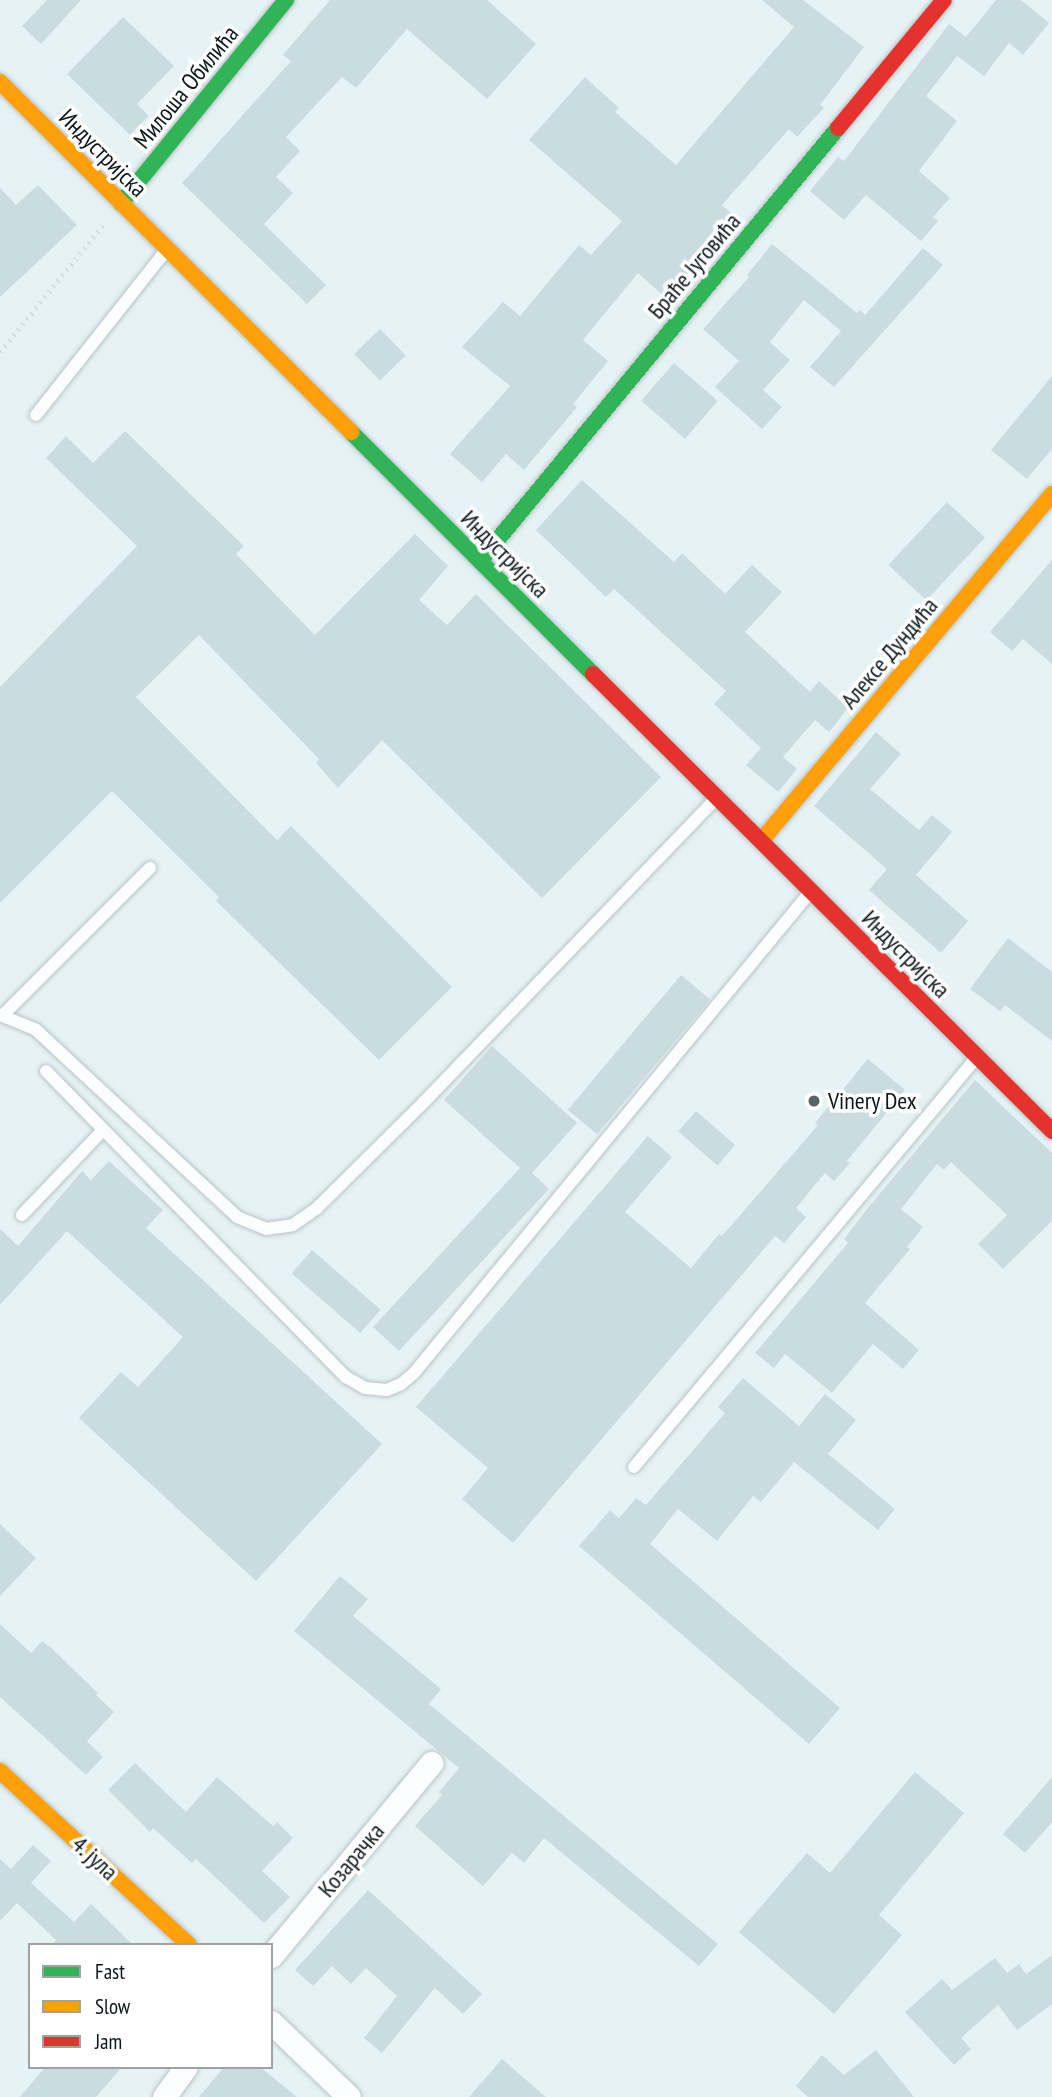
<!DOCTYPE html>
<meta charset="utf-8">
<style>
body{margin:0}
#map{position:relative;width:1052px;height:2097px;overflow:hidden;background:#e6f3f6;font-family:"PT Sans Narrow",sans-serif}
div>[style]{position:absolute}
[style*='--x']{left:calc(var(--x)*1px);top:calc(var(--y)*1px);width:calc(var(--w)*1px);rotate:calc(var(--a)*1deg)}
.building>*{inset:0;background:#cadce0;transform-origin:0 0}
.path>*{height:4.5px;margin-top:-2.25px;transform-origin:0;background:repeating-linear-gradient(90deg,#d8dcdd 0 2px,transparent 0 7px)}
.roads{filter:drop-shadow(0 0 2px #b8c4c7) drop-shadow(0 0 2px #b8c4c7)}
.lane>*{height:12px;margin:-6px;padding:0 6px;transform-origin:6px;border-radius:6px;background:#fbfdfe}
.street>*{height:23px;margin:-11.5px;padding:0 11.5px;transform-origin:11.5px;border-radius:11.5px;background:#fbfdfe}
.fast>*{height:16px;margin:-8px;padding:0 8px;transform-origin:8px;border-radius:8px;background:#30b455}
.slow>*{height:16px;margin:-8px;padding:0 8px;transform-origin:8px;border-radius:8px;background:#ff9f0a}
.jam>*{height:16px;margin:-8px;padding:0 8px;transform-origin:8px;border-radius:8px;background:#e5322d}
.dots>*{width:19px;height:19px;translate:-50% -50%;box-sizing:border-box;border:4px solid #fff;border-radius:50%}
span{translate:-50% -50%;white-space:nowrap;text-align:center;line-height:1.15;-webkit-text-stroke:7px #fff;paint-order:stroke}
.street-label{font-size:24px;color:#0c171a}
.poi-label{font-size:24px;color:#0c171a}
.left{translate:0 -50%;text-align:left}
.legend{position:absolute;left:28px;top:1943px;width:245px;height:126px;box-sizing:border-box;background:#fff;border:2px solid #9ea2a3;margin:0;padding:9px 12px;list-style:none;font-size:21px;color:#0c171a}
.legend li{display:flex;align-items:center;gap:14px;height:35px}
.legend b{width:35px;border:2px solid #9ea2a3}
</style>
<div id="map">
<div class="building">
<i style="clip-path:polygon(47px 0,81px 0,41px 44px,22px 26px)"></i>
<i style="clip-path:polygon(330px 0,487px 0,536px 44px,487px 99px,407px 29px,356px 88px,342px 77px,286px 137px,300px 151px,276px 177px,293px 193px,264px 224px,326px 285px,307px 304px,182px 183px,291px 61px,283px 55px)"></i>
<i style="clip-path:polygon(762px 0,803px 0,864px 47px,820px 105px,824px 108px,797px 137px,789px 129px,722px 205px,735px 217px,667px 299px,638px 273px,583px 340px,608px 361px,573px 404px,577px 407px,524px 470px,506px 454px,482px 482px,450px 454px,510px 386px,462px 347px,503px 302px,520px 316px,579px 245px,591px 255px,622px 221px,529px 140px,585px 77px,619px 108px,615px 112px,676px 165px,794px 27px)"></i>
<i style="clip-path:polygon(996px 0,1021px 0,1049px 23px,1023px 55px,1009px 43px,984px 76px,957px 56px,926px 96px,957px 121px,919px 171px,950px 198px,933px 217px,938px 221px,921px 241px,866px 195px,844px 220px,810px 191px,838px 157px,844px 161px,949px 24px,966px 37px)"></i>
<i style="clip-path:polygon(123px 17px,174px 66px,137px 104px,149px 116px,130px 135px,67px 74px)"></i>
<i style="clip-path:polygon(38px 185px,77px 225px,0 297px,0 188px,16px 205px)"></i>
<i style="clip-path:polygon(772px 244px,857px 313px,860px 310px,865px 315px,923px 248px,943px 265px,834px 387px,810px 367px,841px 331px,804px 300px,770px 342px,790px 360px,763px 390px,782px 407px,762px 429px,715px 387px,739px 361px,703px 329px,749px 277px,747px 275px)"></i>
<i style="left:380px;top:329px;width:37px;height:36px;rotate:46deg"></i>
<i style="left:674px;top:363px;width:58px;height:50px;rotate:41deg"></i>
<i style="clip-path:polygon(1052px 376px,1052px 449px,1027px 479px,991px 450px)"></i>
<i style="clip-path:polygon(125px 431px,244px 546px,236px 554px,315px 635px,415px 534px,448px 566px,419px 600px,447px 625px,476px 594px,661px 777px,542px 898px,382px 740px,338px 788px,316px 763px,319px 759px,199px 635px,136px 697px,277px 840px,291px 826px,452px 987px,379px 1060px,216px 901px,219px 897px,112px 791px,0 903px,0 687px,137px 546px,46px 458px,66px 436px,93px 463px)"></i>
<i style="clip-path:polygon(582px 480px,674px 562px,682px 553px,725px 594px,752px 565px,782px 592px,745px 632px,810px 692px,819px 681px,848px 708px,829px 732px,815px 720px,783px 757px,797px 769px,778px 792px,746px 765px,761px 748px,714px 704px,726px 691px,614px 589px,606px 597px,536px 530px)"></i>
<i style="left:947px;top:502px;width:52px;height:86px;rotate:43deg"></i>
<i style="clip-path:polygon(1052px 560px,1052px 664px,1023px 639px,1012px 651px,990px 632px)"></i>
<i style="clip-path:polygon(876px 732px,901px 754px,870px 789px,919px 830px,932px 815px,952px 832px,916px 875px,968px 921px,941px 953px,869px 890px,887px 869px,814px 806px)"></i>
<i style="clip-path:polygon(1008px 938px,1052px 972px,1052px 1041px,1005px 1005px,1000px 1011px,970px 989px)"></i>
<i style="left:681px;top:975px;width:38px;height:176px;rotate:40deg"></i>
<i style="clip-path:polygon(492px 1046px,577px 1123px,532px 1173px,549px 1189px,399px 1351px,373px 1327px,520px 1168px,444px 1100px)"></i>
<i style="clip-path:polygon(868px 1059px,905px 1090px,847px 1161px,850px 1163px,834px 1181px,825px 1173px,796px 1208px,806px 1217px,784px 1243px,775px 1236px,513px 1543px,462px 1499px,488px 1468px,416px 1407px,648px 1136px,672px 1157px,625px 1212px,691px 1268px,719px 1234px,722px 1236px,818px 1125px,815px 1123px)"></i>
<i style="clip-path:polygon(975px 1080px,1052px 1153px,1052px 1221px,1003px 1269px,978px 1244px,1007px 1215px,951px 1162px,944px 1170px,937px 1164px,901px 1209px,923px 1227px,907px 1247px,910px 1249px,865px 1303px,919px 1350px,903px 1369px,873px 1344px,832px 1393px,785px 1354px,774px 1368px,755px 1353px,848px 1243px,844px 1239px,867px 1209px)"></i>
<i style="left:696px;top:1111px;width:52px;height:27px;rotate:41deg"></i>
<i style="clip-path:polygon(109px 1161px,163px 1210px,146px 1228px,382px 1444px,256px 1581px,79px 1418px,121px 1372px,138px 1387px,183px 1337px,67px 1231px,0 1305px,0 1229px,18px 1246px,82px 1171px,91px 1180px)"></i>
<i style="left:312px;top:1250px;width:91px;height:31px;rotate:41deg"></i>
<i style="clip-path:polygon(743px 1378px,799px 1426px,825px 1394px,856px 1420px,828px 1454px,895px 1509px,878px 1530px,794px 1462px,761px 1502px,753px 1496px,717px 1541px,678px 1509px,650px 1544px,840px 1708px,809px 1744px,579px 1546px,610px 1510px,619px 1518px,636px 1498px,646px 1505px,725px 1413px,718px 1407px)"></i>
<i style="clip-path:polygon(0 1524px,36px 1558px,0 1596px)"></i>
<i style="clip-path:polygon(340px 1576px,368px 1599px,353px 1616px,441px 1689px,429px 1704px,718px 1944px,699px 1966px,544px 1838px,524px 1863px,512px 1853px,483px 1886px,415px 1826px,442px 1795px,439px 1792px,459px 1768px,294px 1631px)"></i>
<i style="clip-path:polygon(0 1624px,31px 1653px,42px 1641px,50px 1647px,98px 1693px,96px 1695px,114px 1712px,87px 1741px,103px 1757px,86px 1775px,0 1697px)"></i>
<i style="clip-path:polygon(135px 1763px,186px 1812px,217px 1777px,273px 1826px,277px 1822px,293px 1838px,262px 1871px,290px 1897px,264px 1923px,196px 1859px,192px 1863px,153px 1828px,150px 1832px,108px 1790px)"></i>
<i style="clip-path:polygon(915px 1772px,964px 1813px,879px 1915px,902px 1935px,834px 2014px,739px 1932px,807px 1853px,830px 1873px)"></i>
<i style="clip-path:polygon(1052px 1777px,1052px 1822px,1025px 1853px,1003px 1834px)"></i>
<i style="clip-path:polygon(33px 1845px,51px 1861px,31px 1883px,74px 1922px,91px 1904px,133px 1945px,52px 1945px,56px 1940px,17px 1903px,0 1921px,0 1859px,11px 1869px)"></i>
<i style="clip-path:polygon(368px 1890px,482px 1994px,463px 2014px,435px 1988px,382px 2053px,364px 2038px,397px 1996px,366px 1968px,351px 1984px,332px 1966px,313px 1986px,295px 1970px)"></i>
<i style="clip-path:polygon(1052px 1955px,1052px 2004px,1017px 2030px,998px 2005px,961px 2038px,971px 2049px,954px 2065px,905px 2012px,942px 1979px,952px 1990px,995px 1958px,1007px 1973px,1019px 1964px,1026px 1974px)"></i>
<i style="clip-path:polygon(876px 2050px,914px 2097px,808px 2097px,796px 2086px,822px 2055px,844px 2075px)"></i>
<i style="clip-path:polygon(502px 2059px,546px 2097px,469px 2097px)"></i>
<i style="clip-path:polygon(45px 2067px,122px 2067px,96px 2097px,20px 2097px)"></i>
<i style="clip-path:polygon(224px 2067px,260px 2067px,297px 2097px,199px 2097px)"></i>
</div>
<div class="path">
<i style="--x:0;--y:352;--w:164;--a:-51"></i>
</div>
<div class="roads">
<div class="lane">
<i style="--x:36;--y:415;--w:211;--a:-51.7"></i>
<i style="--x:0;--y:1015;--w:38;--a:22"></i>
<i style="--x:35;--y:1029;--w:276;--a:42.9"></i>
<i style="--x:237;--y:1217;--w:31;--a:22"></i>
<i style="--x:266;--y:1229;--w:27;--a:-8"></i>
<i style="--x:293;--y:1225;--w:28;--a:-35"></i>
<i style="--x:316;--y:1209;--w:152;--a:-44.7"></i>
<i style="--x:424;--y:1102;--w:423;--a:-46.1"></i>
<i style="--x:3;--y:1015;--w:208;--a:-45"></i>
<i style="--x:46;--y:1071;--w:429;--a:45.6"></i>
<i style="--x:346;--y:1377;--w:22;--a:30"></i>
<i style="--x:365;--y:1388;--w:22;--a:5"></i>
<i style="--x:387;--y:1390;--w:15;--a:-23"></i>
<i style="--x:401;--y:1384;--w:17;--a:-40"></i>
<i style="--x:414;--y:1373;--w:624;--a:-50.52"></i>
<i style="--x:22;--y:1215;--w:117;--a:-46.4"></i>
<i style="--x:634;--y:1467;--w:535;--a:-50.08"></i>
</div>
<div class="street">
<i style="--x:271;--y:1956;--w:251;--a:-50.3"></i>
<i style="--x:271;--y:2022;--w:108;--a:43.9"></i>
<i style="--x:164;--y:2097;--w:37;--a:-54"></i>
</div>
<div class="fast">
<i style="--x:121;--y:203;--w:262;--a:-50.9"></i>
<i style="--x:351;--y:432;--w:342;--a:45"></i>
<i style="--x:480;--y:561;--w:562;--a:-50.42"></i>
</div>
<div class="slow">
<i style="--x:0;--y:82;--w:496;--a:44.9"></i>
<i style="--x:761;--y:841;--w:453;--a:-50"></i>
<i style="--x:0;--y:1771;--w:257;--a:42.6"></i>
</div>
<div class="jam">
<i style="--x:838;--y:128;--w:166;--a:-50.4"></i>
<i style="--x:593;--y:674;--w:648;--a:44.87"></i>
</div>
</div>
<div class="dots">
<i style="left:814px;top:1101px;background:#586467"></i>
</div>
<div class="street-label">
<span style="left:186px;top:87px;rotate:-51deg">Милоша Обилића</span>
<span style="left:103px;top:153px;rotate:45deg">Индустријска</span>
<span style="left:694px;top:266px;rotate:-50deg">Браће Југовића</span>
<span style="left:505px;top:554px;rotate:45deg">Индустријска</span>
<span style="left:889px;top:653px;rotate:-50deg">Алексе Дундића</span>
<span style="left:906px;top:954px;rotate:45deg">Индустријска</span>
<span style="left:95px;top:1858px;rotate:43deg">4. јула</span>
<span style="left:351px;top:1860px;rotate:-50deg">Козарачка</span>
</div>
<div class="poi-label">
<span class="left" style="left:828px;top:1101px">Vinery Dex</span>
</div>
<ul class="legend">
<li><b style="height:9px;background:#30b455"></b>Fast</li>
<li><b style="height:9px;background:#ff9f0a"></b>Slow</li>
<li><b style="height:9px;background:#e5322d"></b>Jam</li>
</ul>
</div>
